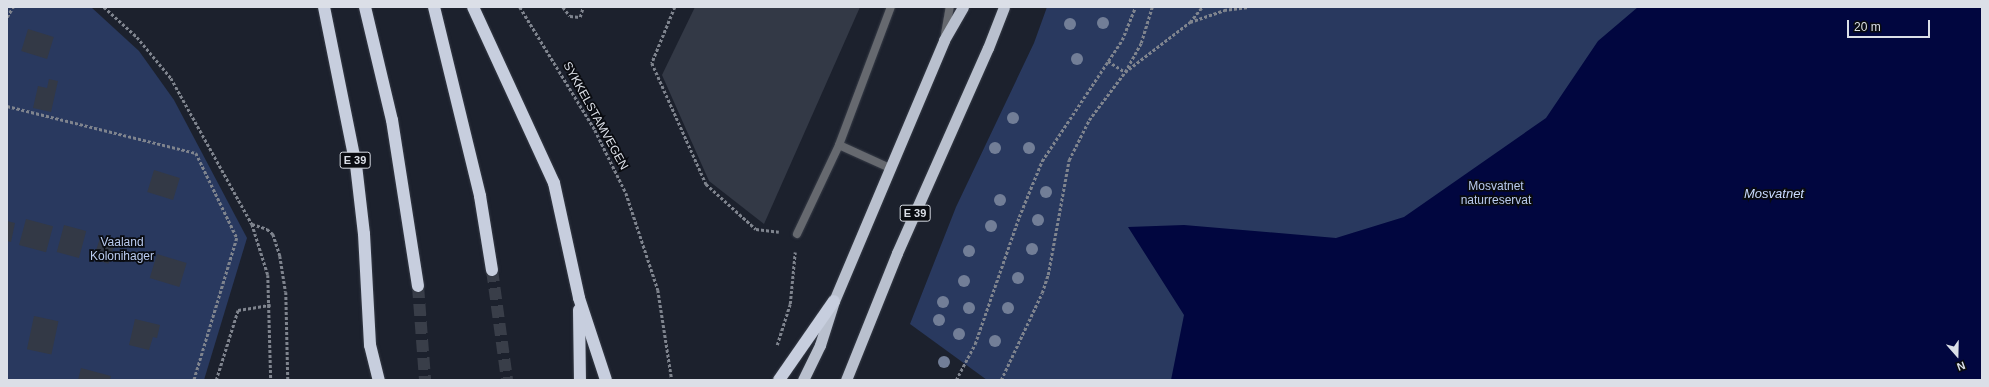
<!DOCTYPE html>
<style>
body{margin:0}
#map{position:relative;width:1989px;height:387px;overflow:hidden;background:#1c212d;font-family:Arial,sans-serif}
div>[style]{position:absolute}
[style*='--x']{left:calc(var(--x)*1px);top:calc(var(--y)*1px);width:calc(var(--w)*1px);rotate:calc(var(--a)*1deg)}
.green>*{inset:0;background:#29395f}
.water>*{inset:0;background:#01063f}
.building>*{inset:0;background:#333946;transform-origin:0 0}
.motorway-tunnel>*{height:12px;margin-top:-6px;transform-origin:0;background:repeating-linear-gradient(90deg,#393e49 0 12px,transparent 0 18px)}
.path>*{height:2.5px;margin-top:-1.25px;transform-origin:0;background:repeating-linear-gradient(90deg,#7f848e 0 3px,transparent 0 5px)}
.roads{filter:drop-shadow(0 0 1px #373c47) drop-shadow(0 0 1px #373c47)}
.service>*{height:8px;margin:-4px;padding:0 4px;transform-origin:4px;border-radius:4px;background:#66696f}
.minor>*{height:8px;margin:-4px;padding:0 4px;transform-origin:4px;border-radius:4px;background:#66696f}
.trunk>*{height:11px;margin:-5.5px;padding:0 5.5px;transform-origin:5.5px;border-radius:5.5px;background:#b9c0ce}
.motorway>*{height:12px;margin:-6px;padding:0 6px;transform-origin:6px;border-radius:6px;background:#c7cede}
.trees>*{width:12px;height:12px;margin:-6px;border-radius:50%;background:#727e97}
span{translate:-50% -50%;white-space:nowrap;text-align:center;line-height:1.15;-webkit-text-stroke:3.5px #090b10;paint-order:stroke}
.shield-label span{padding:1px 3px;background:#090b10;border:1px solid;border-radius:3px;-webkit-text-stroke-width:0}
.shield-label{font-size:11px;color:#dbdfe7;font-weight:700}
.street-label{font-size:12px;color:#dbdfe7}
.park-label{font-size:12px;color:#b9caee}
.water-label{font-size:13px;color:#c8d9fe;font-style:italic}
.frame{position:absolute;inset:0;border:8px solid #dbdfe7;pointer-events:none}
.north{position:absolute;left:1937px;top:335px;width:40px;height:40px;-webkit-text-stroke:3px #090b10;paint-order:stroke;rotate:160deg;font-size:11px;font-weight:700;line-height:16px;text-align:center;color:#dbdfe7}
.north::after{content:'';display:block;margin:auto;width:14px;height:18px;background:#dbdfe7;clip-path:polygon(50% 0,100% 100%,50% 72%,0 100%)}
.scale{position:absolute;left:1847px;top:20px;width:83px;height:18px;box-sizing:border-box;border:2px solid #dbdfe7;border-top:0;padding-left:5px;font-size:12px;line-height:14px;white-space:nowrap;color:#dbdfe7;-webkit-text-stroke:3px #090b10;paint-order:stroke}
</style>
<div id="map">
<div class="green">
<i style="clip-path:polygon(7px 7px,91px 7px,139px 51px,174px 100px,247px 238px,204px 380px,7px 380px)"></i>
<i style="clip-path:polygon(1047px 7px,1982px 7px,1982px 380px,987px 380px,910px 324px,956px 207px,1034px 43px)"></i>
</div>
<div class="water">
<i style="clip-path:polygon(1638px 7px,1982px 7px,1982px 380px,1171px 380px,1184px 315px,1128px 227px,1184px 225px,1336px 238px,1404px 217px,1546px 118px,1598px 41px)"></i>
</div>
<div class="building">
<i style="clip-path:polygon(695px 7px,860px 7px,764px 224px,709px 181px,662px 75px)"></i>
<i style="left:28px;top:29px;width:27px;height:23px;rotate:17deg"></i>
<i style="clip-path:polygon(49px 79px,58px 81px,51px 112px,33px 108px,38px 86px,47px 88px)"></i>
<i style="left:154px;top:170px;width:27px;height:23px;rotate:17deg"></i>
<i style="left:26px;top:219px;width:28px;height:27px;rotate:15deg"></i>
<i style="clip-path:polygon(7px 221px,15px 223px,11px 242px,7px 241px)"></i>
<i style="left:64px;top:225px;width:23px;height:28px;rotate:15deg"></i>
<i style="left:100px;top:238px;width:16px;height:22px;rotate:18deg"></i>
<i style="left:157px;top:254px;width:31px;height:25px;rotate:17deg"></i>
<i style="left:34px;top:316px;width:25px;height:34px;rotate:12deg"></i>
<i style="clip-path:polygon(135px 319px,160px 325px,157px 338px,153px 337px,149px 350px,129px 345px)"></i>
<i style="clip-path:polygon(81px 368px,111px 376px,110px 380px,78px 380px)"></i>
</div>
<div class="motorway-tunnel">
<i style="--x:492;--y:270;--w:111;--a:82.2"></i>
<i style="--x:418;--y:286;--w:94;--a:85.7"></i>
</div>
<div class="path">
<i style="--x:104;--y:7;--w:45;--a:42.3"></i>
<i style="--x:137;--y:37;--w:53;--a:50.3"></i>
<i style="--x:171;--y:78;--w:167;--a:61"></i>
<i style="--x:252;--y:224;--w:53;--a:72.6"></i>
<i style="--x:268;--y:275;--w:105;--a:88.4"></i>
<i style="--x:520;--y:7;--w:144;--a:58.6"></i>
<i style="--x:595;--y:130;--w:70;--a:63.8"></i>
<i style="--x:626;--y:193;--w:102;--a:71.7"></i>
<i style="--x:658;--y:290;--w:91;--a:81.2"></i>
<i style="--x:563;--y:7;--w:11;--a:52"></i>
<i style="--x:570;--y:16;--w:10;--a:6"></i>
<i style="--x:580;--y:17;--w:10;--a:-73"></i>
<i style="--x:675;--y:7;--w:61;--a:112.3"></i>
<i style="--x:652;--y:63;--w:133;--a:65.9"></i>
<i style="--x:706;--y:184;--w:67;--a:42"></i>
<i style="--x:756;--y:229;--w:23;--a:7"></i>
<i style="--x:7;--y:17;--w:12;--a:-59"></i>
<i style="--x:1190;--y:22;--w:19;--a:-51"></i>
<i style="--x:1108;--y:61;--w:20;--a:33"></i>
<i style="--x:1125;--y:72;--w:82;--a:-37.6"></i>
<i style="--x:1190;--y:22;--w:36;--a:-19"></i>
<i style="--x:1224;--y:10;--w:25;--a:-7"></i>
<i style="--x:7;--y:106;--w:195;--a:14"></i>
<i style="--x:196;--y:153;--w:94;--a:64.2"></i>
<i style="--x:237;--y:238;--w:148;--a:106.8"></i>
<i style="--x:252;--y:224;--w:16;--a:18"></i>
<i style="--x:267;--y:229;--w:8;--a:40"></i>
<i style="--x:273;--y:234;--w:23;--a:72"></i>
<i style="--x:280;--y:256;--w:36;--a:81"></i>
<i style="--x:286;--y:292;--w:88;--a:88.7"></i>
<i style="--x:777;--y:345;--w:43;--a:-72.4"></i>
<i style="--x:790;--y:304;--w:52;--a:-84.5"></i>
<i style="--x:216;--y:380;--w:73;--a:-72.6"></i>
<i style="--x:238;--y:310;--w:33;--a:-9"></i>
<i style="--x:956;--y:380;--w:41;--a:-62.2"></i>
<i style="--x:975;--y:344;--w:134;--a:-70.9"></i>
<i style="--x:1019;--y:217;--w:61;--a:-67.7"></i>
<i style="--x:1042;--y:161;--w:145;--a:-56.5"></i>
<i style="--x:1122;--y:40;--w:35;--a:-68"></i>
<i style="--x:1001;--y:380;--w:96;--a:-64.8"></i>
<i style="--x:1042;--y:293;--w:19;--a:-72"></i>
<i style="--x:1048;--y:275;--w:117;--a:-79.7"></i>
<i style="--x:1069;--y:160;--w:45;--a:-63.4"></i>
<i style="--x:1089;--y:120;--w:60;--a:-53.1"></i>
<i style="--x:1125;--y:72;--w:33;--a:-61"></i>
<i style="--x:1141;--y:43;--w:38;--a:-73"></i>
</div>
<div class="roads">
<div class="service">
<i style="--x:839;--y:145;--w:56;--a:24.3"></i>
<i style="--x:797;--y:234;--w:98;--a:-64.7"></i>
<i style="--x:839;--y:145;--w:147;--a:-69.4"></i>
</div>
<div class="minor">
<i style="--x:945;--y:34;--w:27;--a:-80"></i>
</div>
<div class="trunk">
<i style="--x:803;--y:380;--w:39;--a:-64"></i>
<i style="--x:820;--y:345;--w:46;--a:-72.3"></i>
<i style="--x:834;--y:301;--w:283;--a:-67.1"></i>
<i style="--x:944;--y:40;--w:38;--a:-60"></i>
<i style="--x:846;--y:380;--w:137;--a:-68.1"></i>
<i style="--x:897;--y:253;--w:224;--a:-66.1"></i>
<i style="--x:988;--y:48;--w:44;--a:-68.7"></i>
</div>
<div class="motorway">
<i style="--x:324;--y:7;--w:161;--a:78.6"></i>
<i style="--x:356;--y:165;--w:69;--a:83.4"></i>
<i style="--x:364;--y:234;--w:111;--a:86.9"></i>
<i style="--x:370;--y:345;--w:36;--a:76"></i>
<i style="--x:365;--y:7;--w:116;--a:76.6"></i>
<i style="--x:392;--y:120;--w:168;--a:81.1"></i>
<i style="--x:434;--y:7;--w:195;--a:76.3"></i>
<i style="--x:480;--y:196;--w:75;--a:80.8"></i>
<i style="--x:473;--y:7;--w:194;--a:65.3"></i>
<i style="--x:554;--y:183;--w:118;--a:77.7"></i>
<i style="--x:579;--y:298;--w:86;--a:71.8"></i>
<i style="--x:579;--y:310;--w:70;--a:89.2"></i>
<i style="--x:779;--y:380;--w:96;--a:-55.2"></i>
</div>
</div>
<div class="trees">
<i style="left:1103px;top:23px"></i>
<i style="left:1070px;top:24px"></i>
<i style="left:1077px;top:59px"></i>
<i style="left:1013px;top:118px"></i>
<i style="left:995px;top:148px"></i>
<i style="left:1029px;top:148px"></i>
<i style="left:1046px;top:192px"></i>
<i style="left:1000px;top:200px"></i>
<i style="left:1038px;top:220px"></i>
<i style="left:991px;top:226px"></i>
<i style="left:1032px;top:249px"></i>
<i style="left:969px;top:251px"></i>
<i style="left:1018px;top:278px"></i>
<i style="left:964px;top:281px"></i>
<i style="left:943px;top:302px"></i>
<i style="left:969px;top:308px"></i>
<i style="left:1008px;top:308px"></i>
<i style="left:939px;top:320px"></i>
<i style="left:959px;top:334px"></i>
<i style="left:995px;top:341px"></i>
<i style="left:944px;top:362px"></i>
</div>
<div class="shield-label">
<span style="left:355px;top:160px">E 39</span>
<span style="left:915px;top:213px">E 39</span>
</div>
<div class="street-label">
<span style="left:595px;top:116px;rotate:61deg">SYKKELSTAMVEGEN</span>
</div>
<div class="park-label">
<span style="left:1496px;top:194px">Mosvatnet<br>naturreservat</span>
<span style="left:122px;top:250px">Vaaland<br>Kolonihager</span>
</div>
<div class="water-label">
<span style="left:1774px;top:194px">Mosvatnet</span>
</div>
<div class="frame"></div>
<div class="north">N</div>
<div class="scale">20 m</div>
</div>
